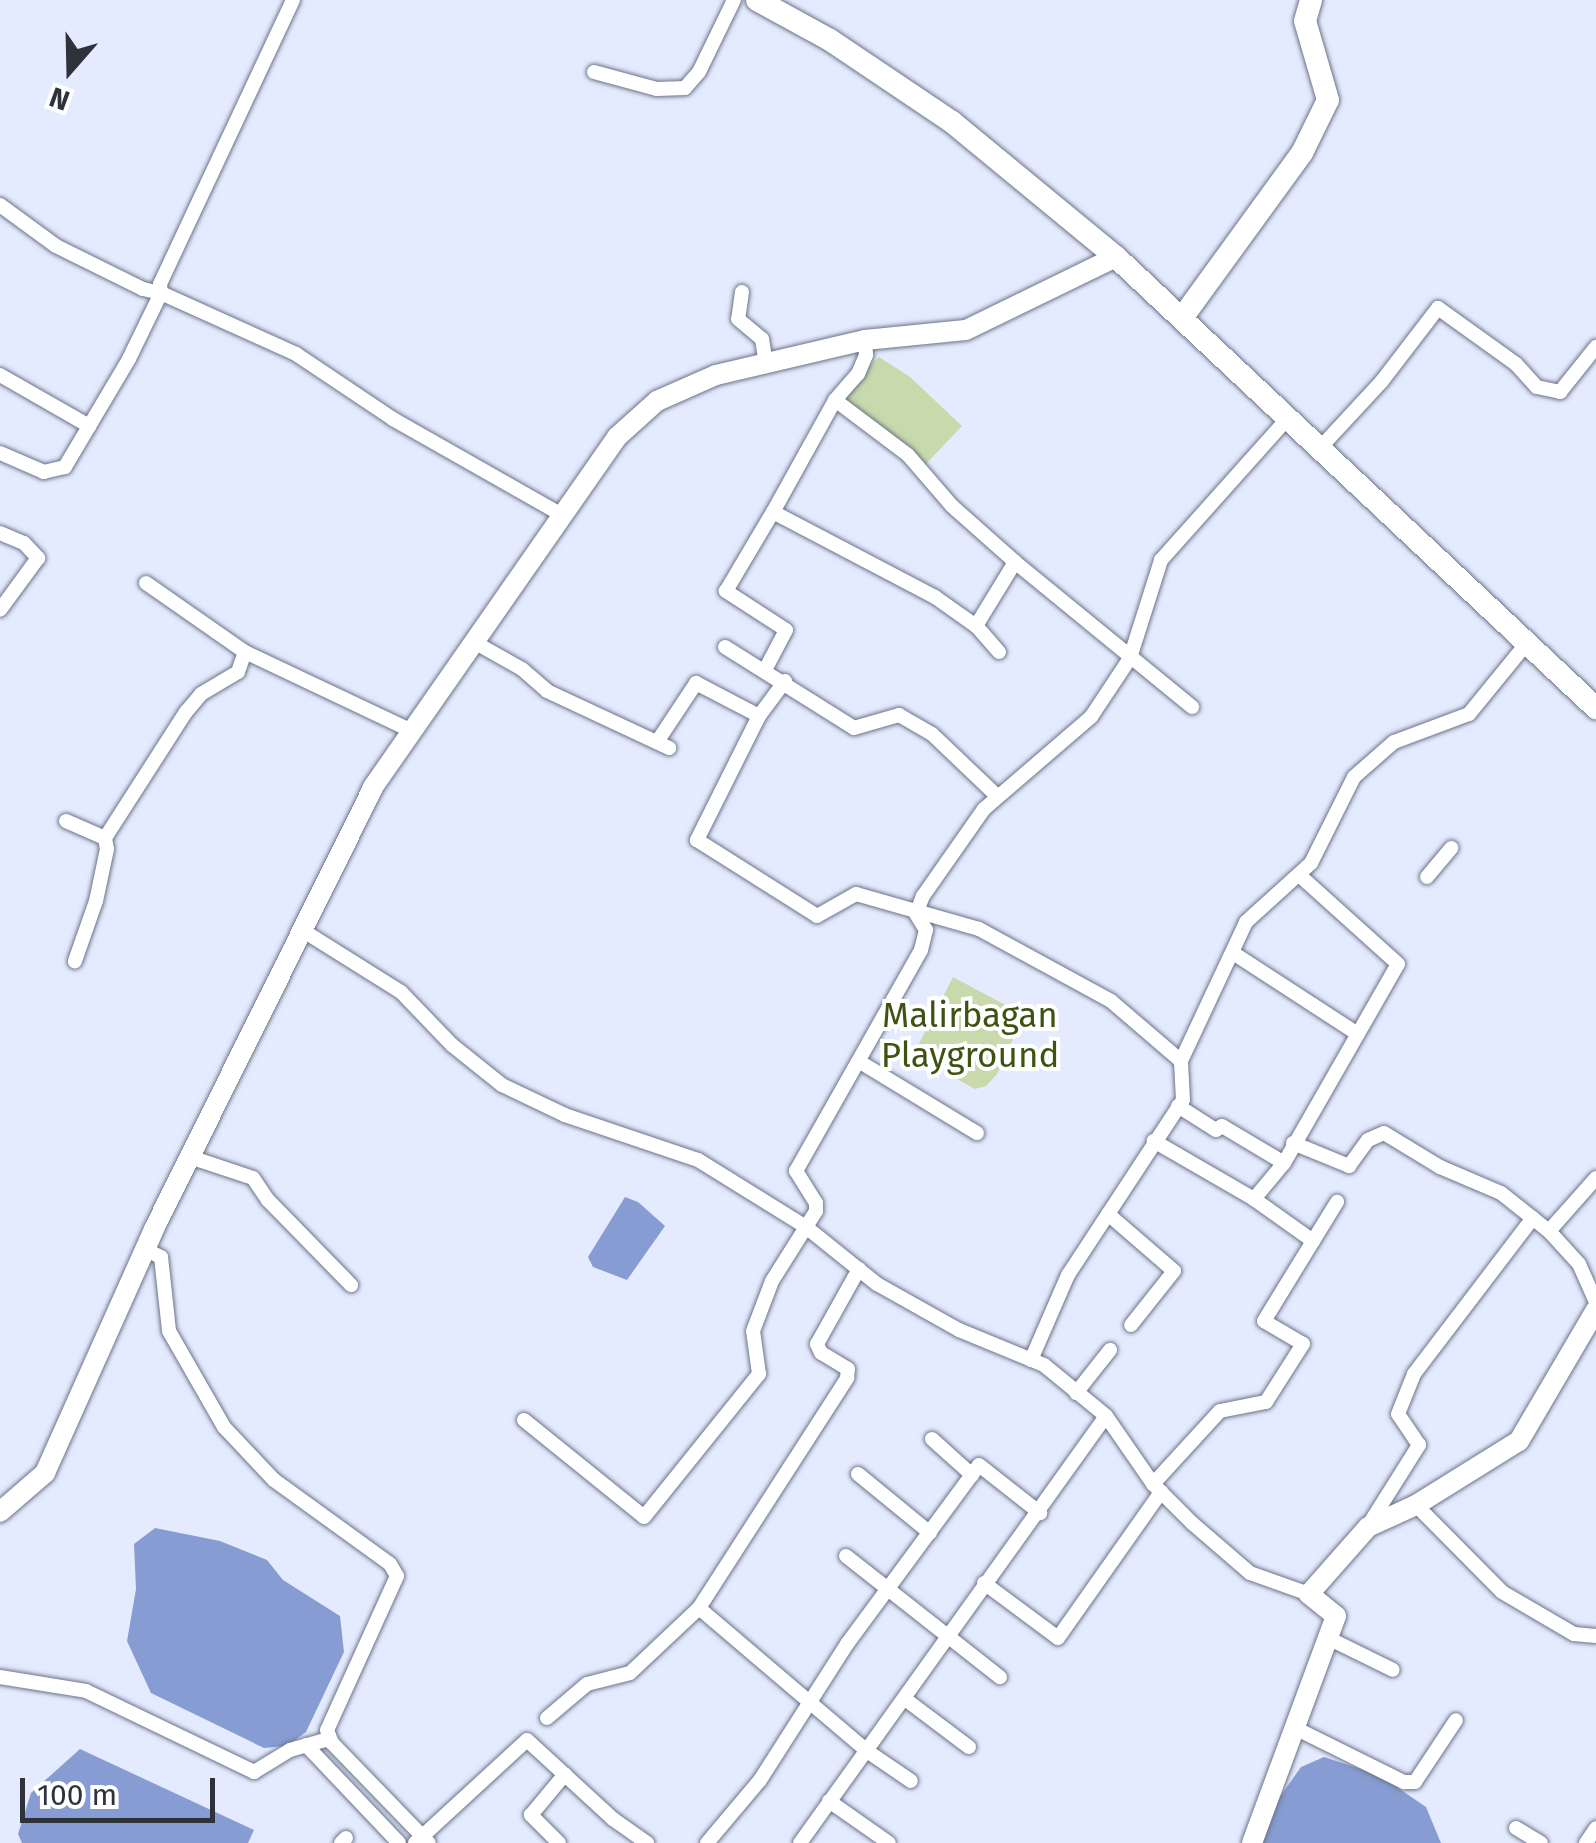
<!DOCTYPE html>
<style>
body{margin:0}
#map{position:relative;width:1596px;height:1843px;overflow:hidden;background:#e4ebfe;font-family:"Fira Sans",sans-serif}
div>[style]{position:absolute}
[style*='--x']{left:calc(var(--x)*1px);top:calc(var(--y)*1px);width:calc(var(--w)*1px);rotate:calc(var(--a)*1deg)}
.green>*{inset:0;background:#c8daac}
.water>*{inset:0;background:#879cd2}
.roads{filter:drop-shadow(0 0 2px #6b7488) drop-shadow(0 0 2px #6b7488)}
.street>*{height:14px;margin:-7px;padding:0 7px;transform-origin:7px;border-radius:7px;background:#fff}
.secondary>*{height:20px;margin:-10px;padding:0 10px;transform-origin:10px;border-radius:10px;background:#fff}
.primary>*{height:22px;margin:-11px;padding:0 11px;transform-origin:11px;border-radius:11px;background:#fff}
span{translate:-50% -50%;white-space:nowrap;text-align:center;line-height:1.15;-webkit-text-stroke:8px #fff;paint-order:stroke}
.park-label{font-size:35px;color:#3e5212}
.north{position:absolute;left:20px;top:20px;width:100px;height:100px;-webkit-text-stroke:8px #fff;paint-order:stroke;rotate:200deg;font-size:28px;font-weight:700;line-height:40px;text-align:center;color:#2e323b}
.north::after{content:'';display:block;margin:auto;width:35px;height:45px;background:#2e323b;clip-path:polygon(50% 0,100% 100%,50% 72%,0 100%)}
.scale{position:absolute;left:20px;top:1778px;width:195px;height:45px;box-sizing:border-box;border:5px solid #2e323b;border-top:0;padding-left:12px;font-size:30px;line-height:35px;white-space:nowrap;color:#2e323b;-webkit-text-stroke:8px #fff;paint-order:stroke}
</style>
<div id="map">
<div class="green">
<i style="clip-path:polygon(879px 357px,910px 377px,962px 426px,924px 466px,841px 395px)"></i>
<i style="clip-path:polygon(953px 977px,1024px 1015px,997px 1074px,986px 1086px,975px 1089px,913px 1055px)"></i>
</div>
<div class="water">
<i style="clip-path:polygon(625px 1197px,638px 1202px,665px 1226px,627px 1280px,593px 1267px,588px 1257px)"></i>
<i style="clip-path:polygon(155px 1528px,220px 1541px,267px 1560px,283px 1580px,340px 1616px,344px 1652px,306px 1732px,287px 1746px,264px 1748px,151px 1693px,127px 1641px,136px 1589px,134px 1544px)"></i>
<i style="clip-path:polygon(80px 1749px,254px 1830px,248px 1843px,22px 1843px,18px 1834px,31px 1793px)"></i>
<i style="clip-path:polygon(1324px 1757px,1379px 1775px,1426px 1807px,1441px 1843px,1257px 1843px,1277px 1801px,1301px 1767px)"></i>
</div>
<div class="roads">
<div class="street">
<i style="--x:293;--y:0;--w:314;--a:115.1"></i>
<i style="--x:160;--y:284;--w:9;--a:84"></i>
<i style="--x:161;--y:293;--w:148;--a:24.3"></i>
<i style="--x:296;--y:354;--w:117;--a:33.8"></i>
<i style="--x:393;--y:419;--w:194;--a:29.6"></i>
<i style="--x:594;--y:72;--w:65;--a:15.1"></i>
<i style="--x:657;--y:89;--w:28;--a:-2"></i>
<i style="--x:685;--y:88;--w:21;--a:-49"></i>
<i style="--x:699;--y:72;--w:80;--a:-64.1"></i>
<i style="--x:0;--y:205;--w:69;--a:36.2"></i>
<i style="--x:56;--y:246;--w:97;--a:26.3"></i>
<i style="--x:143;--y:289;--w:18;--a:13"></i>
<i style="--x:161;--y:293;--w:73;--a:115.9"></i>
<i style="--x:129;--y:359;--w:126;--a:120.7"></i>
<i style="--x:65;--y:467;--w:22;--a:167"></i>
<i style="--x:44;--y:472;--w:48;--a:-156.6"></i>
<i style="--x:742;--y:292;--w:27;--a:98"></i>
<i style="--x:738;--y:319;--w:31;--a:40"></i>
<i style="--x:762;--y:339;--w:25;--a:81"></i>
<i style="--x:0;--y:375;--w:103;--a:29.8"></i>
<i style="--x:835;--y:400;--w:35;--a:-49"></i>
<i style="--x:858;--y:374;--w:21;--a:-67"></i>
<i style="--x:866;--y:355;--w:15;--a:-94"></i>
<i style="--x:1320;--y:448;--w:91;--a:-47.2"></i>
<i style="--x:1382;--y:381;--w:92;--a:-52.5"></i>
<i style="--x:1438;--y:308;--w:96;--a:35.7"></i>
<i style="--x:1516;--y:364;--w:31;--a:48"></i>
<i style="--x:1537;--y:387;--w:24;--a:12"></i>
<i style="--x:1560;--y:392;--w:58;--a:-51.3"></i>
<i style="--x:0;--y:533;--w:26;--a:23"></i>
<i style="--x:24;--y:543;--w:21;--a:47"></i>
<i style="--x:38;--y:558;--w:64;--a:126.2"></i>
<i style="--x:146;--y:583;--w:121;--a:34.9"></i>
<i style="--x:245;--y:652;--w:185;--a:25.3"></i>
<i style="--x:976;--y:626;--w:75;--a:-58.6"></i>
<i style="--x:474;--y:642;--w:55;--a:29.4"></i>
<i style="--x:522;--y:669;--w:33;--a:41"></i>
<i style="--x:547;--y:691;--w:135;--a:25"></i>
<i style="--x:725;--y:647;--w:152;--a:32.1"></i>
<i style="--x:854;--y:728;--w:47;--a:-16.1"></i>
<i style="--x:899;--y:715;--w:38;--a:30"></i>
<i style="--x:932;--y:734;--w:90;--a:43.6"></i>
<i style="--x:999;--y:652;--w:35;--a:-131"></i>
<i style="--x:976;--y:626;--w:50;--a:-144.7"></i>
<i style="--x:935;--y:597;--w:183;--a:-152.3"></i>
<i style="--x:773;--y:512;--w:128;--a:-61"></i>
<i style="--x:835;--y:400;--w:91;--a:37"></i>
<i style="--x:908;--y:455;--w:67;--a:49.2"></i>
<i style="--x:952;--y:506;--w:84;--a:41.6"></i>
<i style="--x:1015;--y:562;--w:229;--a:39.3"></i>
<i style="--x:765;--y:670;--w:45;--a:-62.3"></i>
<i style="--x:786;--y:630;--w:72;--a:-147"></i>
<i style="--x:726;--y:591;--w:92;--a:-59.3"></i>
<i style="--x:785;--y:681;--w:44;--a:126.6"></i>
<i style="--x:759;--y:716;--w:139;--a:116.6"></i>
<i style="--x:697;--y:840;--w:142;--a:32.3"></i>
<i style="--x:817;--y:916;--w:45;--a:-29.4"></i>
<i style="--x:856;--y:894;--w:128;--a:15.9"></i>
<i style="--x:979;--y:929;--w:150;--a:28.6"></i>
<i style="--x:1111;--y:1001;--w:92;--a:40.6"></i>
<i style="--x:657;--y:742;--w:71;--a:-56.5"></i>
<i style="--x:696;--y:683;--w:71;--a:27.6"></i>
<i style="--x:66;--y:821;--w:43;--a:23.6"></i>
<i style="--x:105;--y:838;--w:11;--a:80"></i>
<i style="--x:107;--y:849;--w:53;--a:101.9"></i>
<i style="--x:96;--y:901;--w:64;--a:109.3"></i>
<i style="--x:105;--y:838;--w:150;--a:-57.3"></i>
<i style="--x:186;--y:712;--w:23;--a:-50"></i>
<i style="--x:201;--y:694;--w:43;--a:-30.7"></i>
<i style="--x:238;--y:672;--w:21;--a:-71"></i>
<i style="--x:1427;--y:877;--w:38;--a:-50"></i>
<i style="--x:302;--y:930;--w:117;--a:32.1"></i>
<i style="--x:401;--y:992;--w:74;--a:46.1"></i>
<i style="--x:452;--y:1045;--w:64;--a:38.7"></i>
<i style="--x:502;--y:1085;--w:70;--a:25.5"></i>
<i style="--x:565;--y:1115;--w:140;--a:18.7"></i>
<i style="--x:698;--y:1160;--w:127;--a:31.8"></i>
<i style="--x:806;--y:1227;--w:91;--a:38.8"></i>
<i style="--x:877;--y:1284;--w:94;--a:29.3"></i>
<i style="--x:959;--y:1330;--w:92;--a:22.4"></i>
<i style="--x:1044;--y:1365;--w:80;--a:39.4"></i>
<i style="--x:1106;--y:1416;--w:83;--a:55.3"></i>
<i style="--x:1153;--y:1484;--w:55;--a:45"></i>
<i style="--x:1192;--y:1523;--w:77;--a:40.8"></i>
<i style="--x:1250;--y:1573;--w:63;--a:19.6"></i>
<i style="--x:1233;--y:953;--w:147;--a:33"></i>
<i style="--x:860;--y:1062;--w:137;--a:31.3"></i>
<i style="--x:1178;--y:1106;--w:45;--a:32.3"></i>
<i style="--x:1216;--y:1130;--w:7;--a:-34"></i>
<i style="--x:1222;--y:1126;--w:72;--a:30.8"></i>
<i style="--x:1293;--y:1143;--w:61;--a:22.3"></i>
<i style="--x:1349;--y:1166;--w:32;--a:-54"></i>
<i style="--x:1368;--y:1140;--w:17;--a:-24"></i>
<i style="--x:1384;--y:1133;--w:66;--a:31.3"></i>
<i style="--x:1440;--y:1167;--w:66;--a:23.1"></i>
<i style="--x:1501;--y:1193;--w:61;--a:38.4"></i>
<i style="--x:1549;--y:1231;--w:45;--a:47.7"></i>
<i style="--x:1579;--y:1264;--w:42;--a:65.9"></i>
<i style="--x:190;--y:1157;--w:66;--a:18.4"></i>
<i style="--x:253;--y:1178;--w:27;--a:56"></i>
<i style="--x:268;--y:1200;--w:119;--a:45.7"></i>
<i style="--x:1254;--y:1199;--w:47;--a:-50.2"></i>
<i style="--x:1284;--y:1163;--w:229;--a:-60.2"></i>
<i style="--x:1398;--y:964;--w:133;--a:-138"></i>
<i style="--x:1108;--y:1214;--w:87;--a:40.8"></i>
<i style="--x:1174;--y:1271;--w:69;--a:128.5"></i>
<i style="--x:1549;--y:1231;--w:71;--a:-48.4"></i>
<i style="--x:1313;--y:1241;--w:46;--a:-58.4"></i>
<i style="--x:145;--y:1249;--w:18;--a:27"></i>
<i style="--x:161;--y:1257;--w:74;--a:83.8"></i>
<i style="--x:169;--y:1331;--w:111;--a:60.2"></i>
<i style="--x:224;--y:1427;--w:73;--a:46.7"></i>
<i style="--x:274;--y:1480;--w:143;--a:35.9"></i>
<i style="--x:390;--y:1564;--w:14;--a:60"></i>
<i style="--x:397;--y:1576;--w:169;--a:114.4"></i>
<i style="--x:327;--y:1730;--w:14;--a:69"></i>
<i style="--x:332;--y:1743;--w:139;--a:45.9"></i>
<i style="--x:1031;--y:1360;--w:93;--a:-66.5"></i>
<i style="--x:1068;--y:1275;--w:209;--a:-56.7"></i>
<i style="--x:1183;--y:1100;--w:39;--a:-93"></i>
<i style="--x:1181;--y:1061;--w:153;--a:-64.9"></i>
<i style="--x:1246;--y:922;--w:88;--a:-42.2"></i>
<i style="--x:1311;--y:863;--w:96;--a:-63.4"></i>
<i style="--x:1354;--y:777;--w:53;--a:-41.2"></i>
<i style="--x:1394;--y:742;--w:80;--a:-20.5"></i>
<i style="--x:1469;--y:714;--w:92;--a:-50.8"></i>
<i style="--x:1076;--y:1393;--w:55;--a:-51.7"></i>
<i style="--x:524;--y:1420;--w:154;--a:38.9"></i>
<i style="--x:644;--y:1517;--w:184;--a:-51.2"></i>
<i style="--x:759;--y:1374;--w:43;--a:-97.9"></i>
<i style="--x:753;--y:1331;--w:53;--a:-69.2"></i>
<i style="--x:772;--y:1281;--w:83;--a:-57.8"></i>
<i style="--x:816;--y:1211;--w:8;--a:-90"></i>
<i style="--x:816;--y:1203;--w:38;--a:-122"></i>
<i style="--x:796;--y:1171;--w:254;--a:-60.5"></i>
<i style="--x:921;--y:950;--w:21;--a:-76"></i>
<i style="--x:926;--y:930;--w:19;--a:-122"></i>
<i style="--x:916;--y:914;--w:19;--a:-69"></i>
<i style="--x:923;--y:896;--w:106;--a:-55"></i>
<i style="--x:984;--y:809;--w:141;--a:-40.7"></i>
<i style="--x:1091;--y:717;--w:71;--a:-56.5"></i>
<i style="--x:1130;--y:658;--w:103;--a:-72.4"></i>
<i style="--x:1161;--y:560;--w:191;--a:-48.2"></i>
<i style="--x:932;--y:1439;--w:54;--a:42"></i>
<i style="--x:858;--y:1474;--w:93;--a:39.3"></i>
<i style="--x:1153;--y:1484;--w:99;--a:-47.5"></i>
<i style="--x:1220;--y:1411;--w:47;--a:-11.1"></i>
<i style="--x:1266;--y:1402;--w:69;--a:-57.5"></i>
<i style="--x:1303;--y:1344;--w:45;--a:-149.5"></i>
<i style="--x:1264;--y:1321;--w:94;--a:-58.5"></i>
<i style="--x:1313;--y:1241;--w:72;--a:-144.6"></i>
<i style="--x:1254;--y:1199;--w:116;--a:-149.9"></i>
<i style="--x:1416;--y:1505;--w:122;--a:45.3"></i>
<i style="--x:1502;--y:1592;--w:83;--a:30.3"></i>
<i style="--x:1574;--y:1634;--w:22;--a:5"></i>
<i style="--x:1368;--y:1526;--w:96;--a:-57.8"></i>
<i style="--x:1419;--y:1445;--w:37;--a:-124"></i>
<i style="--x:1398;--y:1414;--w:43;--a:-68.2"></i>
<i style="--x:1414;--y:1374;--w:196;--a:-52.7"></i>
<i style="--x:846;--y:1556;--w:196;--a:38.2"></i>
<i style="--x:984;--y:1583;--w:92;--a:36.6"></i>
<i style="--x:1058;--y:1638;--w:179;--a:-54.8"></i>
<i style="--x:699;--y:1608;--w:221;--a:40.4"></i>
<i style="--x:867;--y:1751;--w:53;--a:34.3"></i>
<i style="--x:1328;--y:1638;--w:72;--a:26.2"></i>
<i style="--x:0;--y:1677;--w:87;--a:9.2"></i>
<i style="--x:86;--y:1691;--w:187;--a:25.7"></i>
<i style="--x:254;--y:1772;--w:42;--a:-31.4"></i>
<i style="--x:290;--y:1750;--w:41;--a:-15.8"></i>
<i style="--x:905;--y:1699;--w:80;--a:36.9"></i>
<i style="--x:547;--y:1718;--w:52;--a:-40.4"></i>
<i style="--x:587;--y:1684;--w:44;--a:-14.3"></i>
<i style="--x:630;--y:1673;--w:95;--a:-43.3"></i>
<i style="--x:699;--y:1608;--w:274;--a:-57.2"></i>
<i style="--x:847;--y:1378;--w:9;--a:-84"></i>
<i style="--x:848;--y:1369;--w:31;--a:-149"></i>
<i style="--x:821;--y:1353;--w:10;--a:-114"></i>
<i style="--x:817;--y:1344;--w:86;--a:-60.8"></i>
<i style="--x:1295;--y:1728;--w:122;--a:26.4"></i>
<i style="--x:1404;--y:1782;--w:11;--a:0"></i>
<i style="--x:1415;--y:1782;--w:74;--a:-56.5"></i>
<i style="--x:306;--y:1745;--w:135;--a:46.5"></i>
<i style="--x:829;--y:1801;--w:73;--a:35"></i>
<i style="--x:1516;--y:1828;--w:29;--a:31"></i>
<i style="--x:341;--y:1843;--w:7;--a:-45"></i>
<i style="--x:415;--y:1843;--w:152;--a:-42.6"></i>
<i style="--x:527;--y:1740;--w:117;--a:42.6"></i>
<i style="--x:613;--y:1819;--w:42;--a:35.2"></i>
<i style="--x:559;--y:1843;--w:40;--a:-135"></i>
<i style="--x:531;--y:1815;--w:53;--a:-50.3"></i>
<i style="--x:707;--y:1843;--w:82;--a:-49.9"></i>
<i style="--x:760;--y:1780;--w:161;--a:-57.4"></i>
<i style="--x:847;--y:1644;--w:222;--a:-53.6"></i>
<i style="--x:979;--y:1465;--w:78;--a:38.2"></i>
<i style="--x:800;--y:1843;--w:525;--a:-54.37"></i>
<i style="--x:1586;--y:1843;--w:18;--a:-56"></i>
</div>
<div class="secondary">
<i style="--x:0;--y:1512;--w:60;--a:-40.9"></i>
<i style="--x:45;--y:1473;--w:267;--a:-65.9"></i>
<i style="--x:154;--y:1229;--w:493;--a:-63.6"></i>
<i style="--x:373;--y:787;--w:427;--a:-55.1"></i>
<i style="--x:617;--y:437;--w:54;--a:-42"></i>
<i style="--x:657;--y:401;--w:64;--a:-23.8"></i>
<i style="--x:716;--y:375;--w:153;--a:-13.2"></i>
<i style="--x:865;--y:340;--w:101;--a:-5.7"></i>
<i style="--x:966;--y:330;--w:167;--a:-26"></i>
<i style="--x:1252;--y:1843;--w:242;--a:-69.7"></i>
<i style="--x:1336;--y:1616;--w:35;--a:-141"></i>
<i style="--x:1309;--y:1594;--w:89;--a:-48.6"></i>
<i style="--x:1368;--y:1527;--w:53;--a:-24.6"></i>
<i style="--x:1416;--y:1505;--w:121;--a:-31.9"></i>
<i style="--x:1519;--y:1441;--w:152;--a:-59.6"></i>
</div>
<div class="primary">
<i style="--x:757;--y:0;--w:83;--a:28.7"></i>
<i style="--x:830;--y:40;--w:147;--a:33.9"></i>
<i style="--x:952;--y:122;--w:212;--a:39.5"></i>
<i style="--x:1116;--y:257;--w:659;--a:43.22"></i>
<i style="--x:1182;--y:318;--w:204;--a:-54"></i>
<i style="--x:1302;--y:153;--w:59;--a:-63.9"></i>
<i style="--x:1328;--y:100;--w:82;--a:-106.2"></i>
<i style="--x:1305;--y:21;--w:22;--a:-74"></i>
</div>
</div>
<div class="park-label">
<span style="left:970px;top:1035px">Malirbagan<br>Playground</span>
</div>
<div class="north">N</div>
<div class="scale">100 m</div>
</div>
